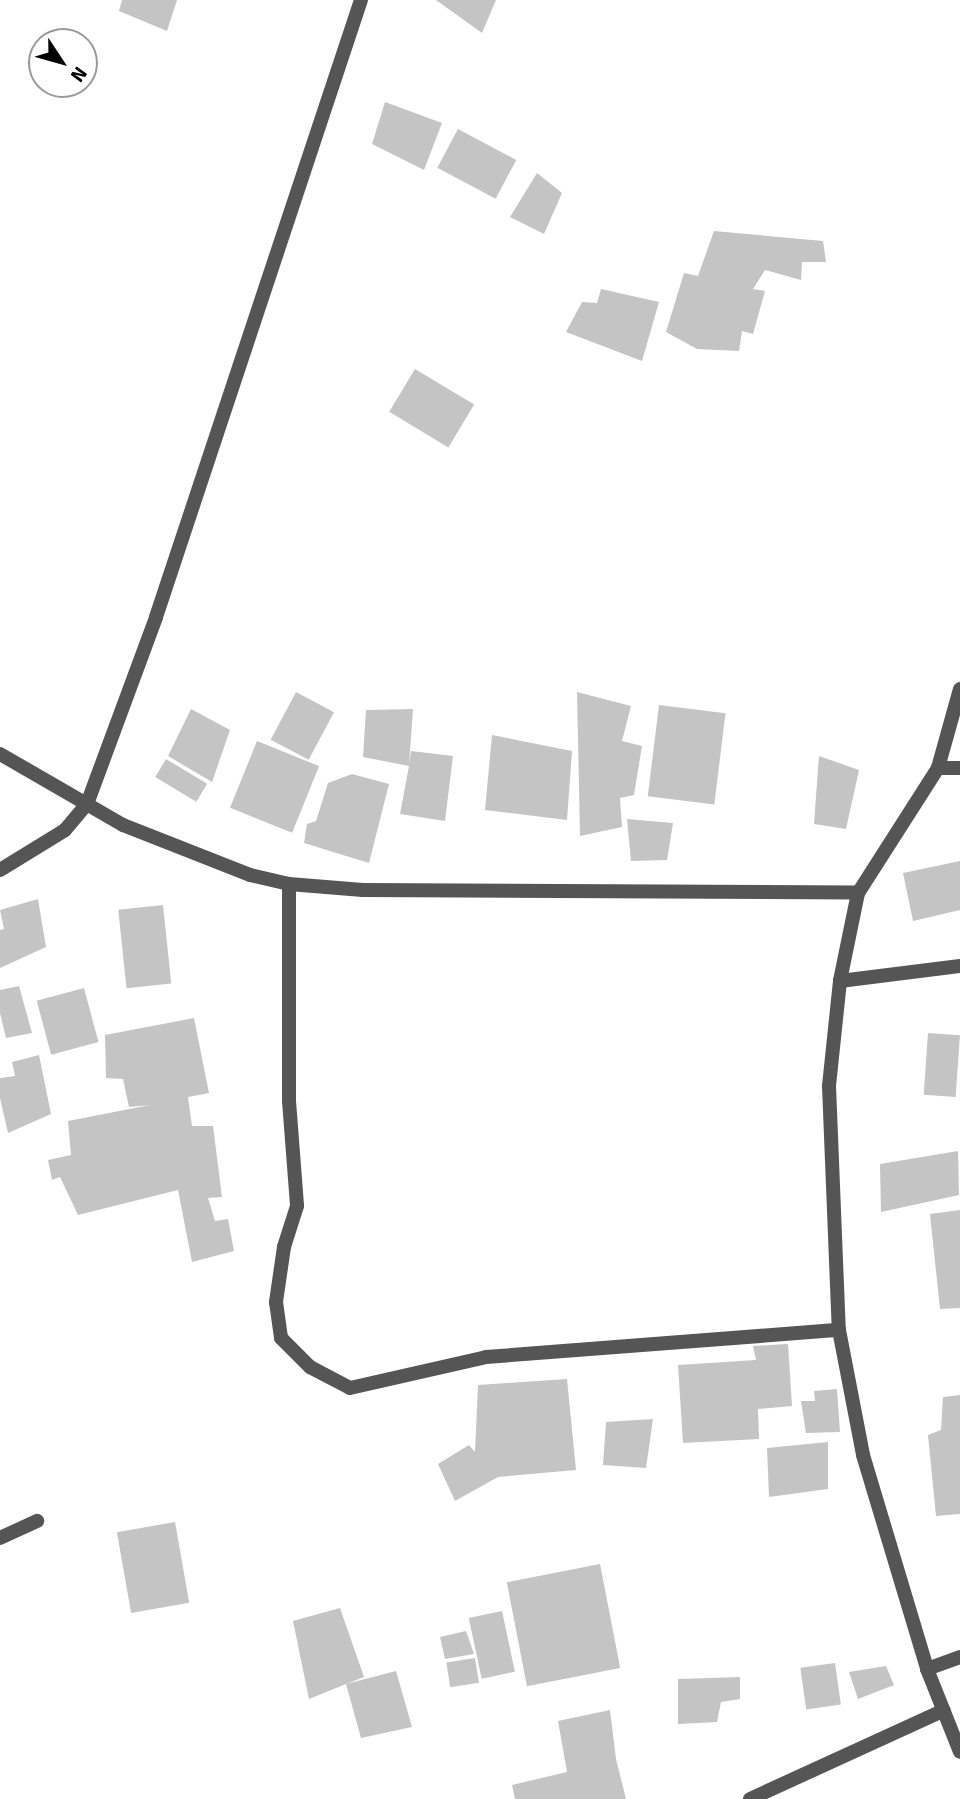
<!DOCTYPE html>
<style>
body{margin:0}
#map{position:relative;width:960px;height:1799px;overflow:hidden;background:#fff;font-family:Signika,sans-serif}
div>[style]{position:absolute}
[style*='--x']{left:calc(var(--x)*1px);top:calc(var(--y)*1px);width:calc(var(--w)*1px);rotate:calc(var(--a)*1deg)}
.building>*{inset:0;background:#c4c4c4;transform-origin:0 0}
.service>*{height:14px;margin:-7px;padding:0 7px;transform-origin:7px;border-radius:7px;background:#555}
.minor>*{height:14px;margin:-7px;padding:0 7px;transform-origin:7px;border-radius:7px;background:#555}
span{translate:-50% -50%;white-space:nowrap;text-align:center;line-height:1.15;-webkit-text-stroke:7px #fff;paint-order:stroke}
.north{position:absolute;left:28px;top:28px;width:70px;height:70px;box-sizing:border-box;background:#fff;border:2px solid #999;border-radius:50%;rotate:126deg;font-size:19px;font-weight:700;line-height:28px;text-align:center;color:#000}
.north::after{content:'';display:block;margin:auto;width:24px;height:32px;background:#000;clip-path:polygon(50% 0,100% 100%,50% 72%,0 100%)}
</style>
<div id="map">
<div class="building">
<i style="clip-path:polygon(122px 0,177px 0,167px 31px,119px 11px)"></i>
<i style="clip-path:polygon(436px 0,496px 0,482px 33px)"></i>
<i style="clip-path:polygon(385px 102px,442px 123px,424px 170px,372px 144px)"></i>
<i style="left:458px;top:129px;width:66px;height:44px;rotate:28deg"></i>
<i style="clip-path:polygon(537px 173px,562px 193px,544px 234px,510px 217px)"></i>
<i style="clip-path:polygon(714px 231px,823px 241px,826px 262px,802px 262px,801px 280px,765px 270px,753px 289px,765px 291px,753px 334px,742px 331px,739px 351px,697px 349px,666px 332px,684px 273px,698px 276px)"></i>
<i style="clip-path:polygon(601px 289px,659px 302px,642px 361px,566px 332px,582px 302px,597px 303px)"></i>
<i style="left:415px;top:369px;width:69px;height:50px;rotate:31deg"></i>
<i style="left:296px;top:692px;width:43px;height:54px;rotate:28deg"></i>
<i style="clip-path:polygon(577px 692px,631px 706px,622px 741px,642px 746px,634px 795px,620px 798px,622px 827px,580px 836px)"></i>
<i style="left:659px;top:705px;width:67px;height:92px;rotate:7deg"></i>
<i style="clip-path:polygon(191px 709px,230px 730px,212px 782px,168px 756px)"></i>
<i style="clip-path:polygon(413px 709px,409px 764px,411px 751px,453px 756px,445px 821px,400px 814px,409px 766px,363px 757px,366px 710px)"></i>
<i style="clip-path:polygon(492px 735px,572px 751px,567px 820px,485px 810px)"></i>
<i style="left:257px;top:741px;width:67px;height:72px;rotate:22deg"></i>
<i style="clip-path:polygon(819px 756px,859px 770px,846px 829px,814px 824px)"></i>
<i style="left:166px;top:759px;width:48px;height:21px;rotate:31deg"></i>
<i style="clip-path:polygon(352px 774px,389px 784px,369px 863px,304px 843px,307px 824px,316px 821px,328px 783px)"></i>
<i style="clip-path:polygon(627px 819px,673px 823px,667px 860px,631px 861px)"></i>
<i style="clip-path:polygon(960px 861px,960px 910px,913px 921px,903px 873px)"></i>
<i style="clip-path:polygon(38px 899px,46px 947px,0 968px,0 930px,4px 929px,0 910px)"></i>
<i style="left:163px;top:905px;width:79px;height:45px;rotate:84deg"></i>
<i style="clip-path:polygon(19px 986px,32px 1033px,6px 1038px,0 1013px,0 990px)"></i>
<i style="left:84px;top:988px;width:56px;height:49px;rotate:75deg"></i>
<i style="clip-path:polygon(194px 1018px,209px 1093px,188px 1097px,192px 1126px,213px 1126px,222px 1197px,208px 1198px,215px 1221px,228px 1219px,234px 1251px,192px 1262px,178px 1190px,78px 1215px,60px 1177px,52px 1180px,48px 1160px,71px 1155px,68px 1121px,150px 1105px,129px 1107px,123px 1079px,106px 1078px,105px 1035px)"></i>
<i style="left:928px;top:1033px;width:32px;height:62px;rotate:4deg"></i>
<i style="clip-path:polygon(39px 1055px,51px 1114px,8px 1133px,0 1098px,0 1078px,15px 1076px,12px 1062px)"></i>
<i style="clip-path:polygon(958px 1151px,959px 1195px,881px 1212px,880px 1164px)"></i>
<i style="clip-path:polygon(960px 1210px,960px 1308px,940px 1309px,930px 1214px)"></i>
<i style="clip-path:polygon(788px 1344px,792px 1406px,758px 1409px,759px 1439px,683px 1443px,678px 1365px,756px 1360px,753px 1346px)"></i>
<i style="clip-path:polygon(567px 1379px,576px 1470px,498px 1477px,455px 1501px,438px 1464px,469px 1445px,475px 1452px,478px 1385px)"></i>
<i style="clip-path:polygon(837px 1389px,840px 1432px,806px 1433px,801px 1401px,815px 1401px,814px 1391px)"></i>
<i style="clip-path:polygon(960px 1395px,960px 1514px,936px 1516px,928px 1435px,941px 1430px,943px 1397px)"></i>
<i style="clip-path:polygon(653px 1419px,646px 1468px,603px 1465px,606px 1422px)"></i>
<i style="clip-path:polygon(828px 1442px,828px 1489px,769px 1497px,767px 1448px)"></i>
<i style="left:175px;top:1522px;width:82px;height:59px;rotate:80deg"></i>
<i style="left:600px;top:1564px;width:106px;height:95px;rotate:79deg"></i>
<i style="clip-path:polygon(340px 1608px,364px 1677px,346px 1684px,396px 1671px,412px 1727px,361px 1738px,346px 1684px,309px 1699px,293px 1621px)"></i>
<i style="left:502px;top:1611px;width:62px;height:34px;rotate:78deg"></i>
<i style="clip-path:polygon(466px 1631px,474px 1654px,445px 1659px,440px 1637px)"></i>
<i style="left:475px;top:1658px;width:25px;height:29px;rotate:81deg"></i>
<i style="left:835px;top:1663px;width:42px;height:35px;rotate:82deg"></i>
<i style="clip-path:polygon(886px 1666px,894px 1685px,858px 1699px,849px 1672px)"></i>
<i style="clip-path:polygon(740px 1677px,740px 1699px,721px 1702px,717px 1722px,678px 1724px,678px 1679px)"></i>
<i style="clip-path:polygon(610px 1710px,616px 1759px,626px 1799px,515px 1799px,512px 1785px,567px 1772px,558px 1721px)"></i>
</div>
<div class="service">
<i style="--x:0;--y:870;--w:76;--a:-31.6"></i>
<i style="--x:65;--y:830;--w:34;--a:-50"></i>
<i style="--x:840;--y:981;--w:121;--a:-7.1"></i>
<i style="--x:0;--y:1538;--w:41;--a:-24.7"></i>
<i style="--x:750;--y:1799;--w:213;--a:-24.6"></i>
</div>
<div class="minor">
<i style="--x:960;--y:689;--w:82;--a:105.6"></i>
<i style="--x:938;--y:768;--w:148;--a:122.6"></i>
<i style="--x:858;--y:893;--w:90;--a:101.6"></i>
<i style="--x:840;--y:981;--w:106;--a:96"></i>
<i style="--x:829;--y:1086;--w:244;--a:87.7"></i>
<i style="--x:839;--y:1330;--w:127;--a:79.1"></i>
<i style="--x:863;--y:1455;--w:223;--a:73.3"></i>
<i style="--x:927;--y:1669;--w:89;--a:68.3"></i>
<i style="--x:0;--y:754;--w:142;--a:30"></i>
<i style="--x:123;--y:825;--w:136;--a:21.5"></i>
<i style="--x:250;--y:875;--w:40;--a:13"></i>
<i style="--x:289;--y:884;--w:74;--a:4.6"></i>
<i style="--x:363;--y:890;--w:495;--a:0.3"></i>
<i style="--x:938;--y:768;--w:22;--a:0"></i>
<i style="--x:87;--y:804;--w:199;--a:-69.7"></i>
<i style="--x:156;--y:617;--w:650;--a:-71.62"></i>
<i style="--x:289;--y:884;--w:217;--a:90"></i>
<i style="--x:289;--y:1101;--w:105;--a:85.6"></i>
<i style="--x:297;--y:1206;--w:43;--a:107.6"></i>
<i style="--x:284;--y:1247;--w:56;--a:98.3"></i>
<i style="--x:276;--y:1302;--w:36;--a:82"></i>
<i style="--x:281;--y:1338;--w:41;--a:45"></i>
<i style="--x:310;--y:1367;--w:45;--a:27.7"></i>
<i style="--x:350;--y:1388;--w:139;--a:-12.8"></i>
<i style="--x:486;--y:1357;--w:354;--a:-4.4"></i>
<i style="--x:927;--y:1669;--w:35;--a:-20"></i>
</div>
<div class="north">N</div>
</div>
